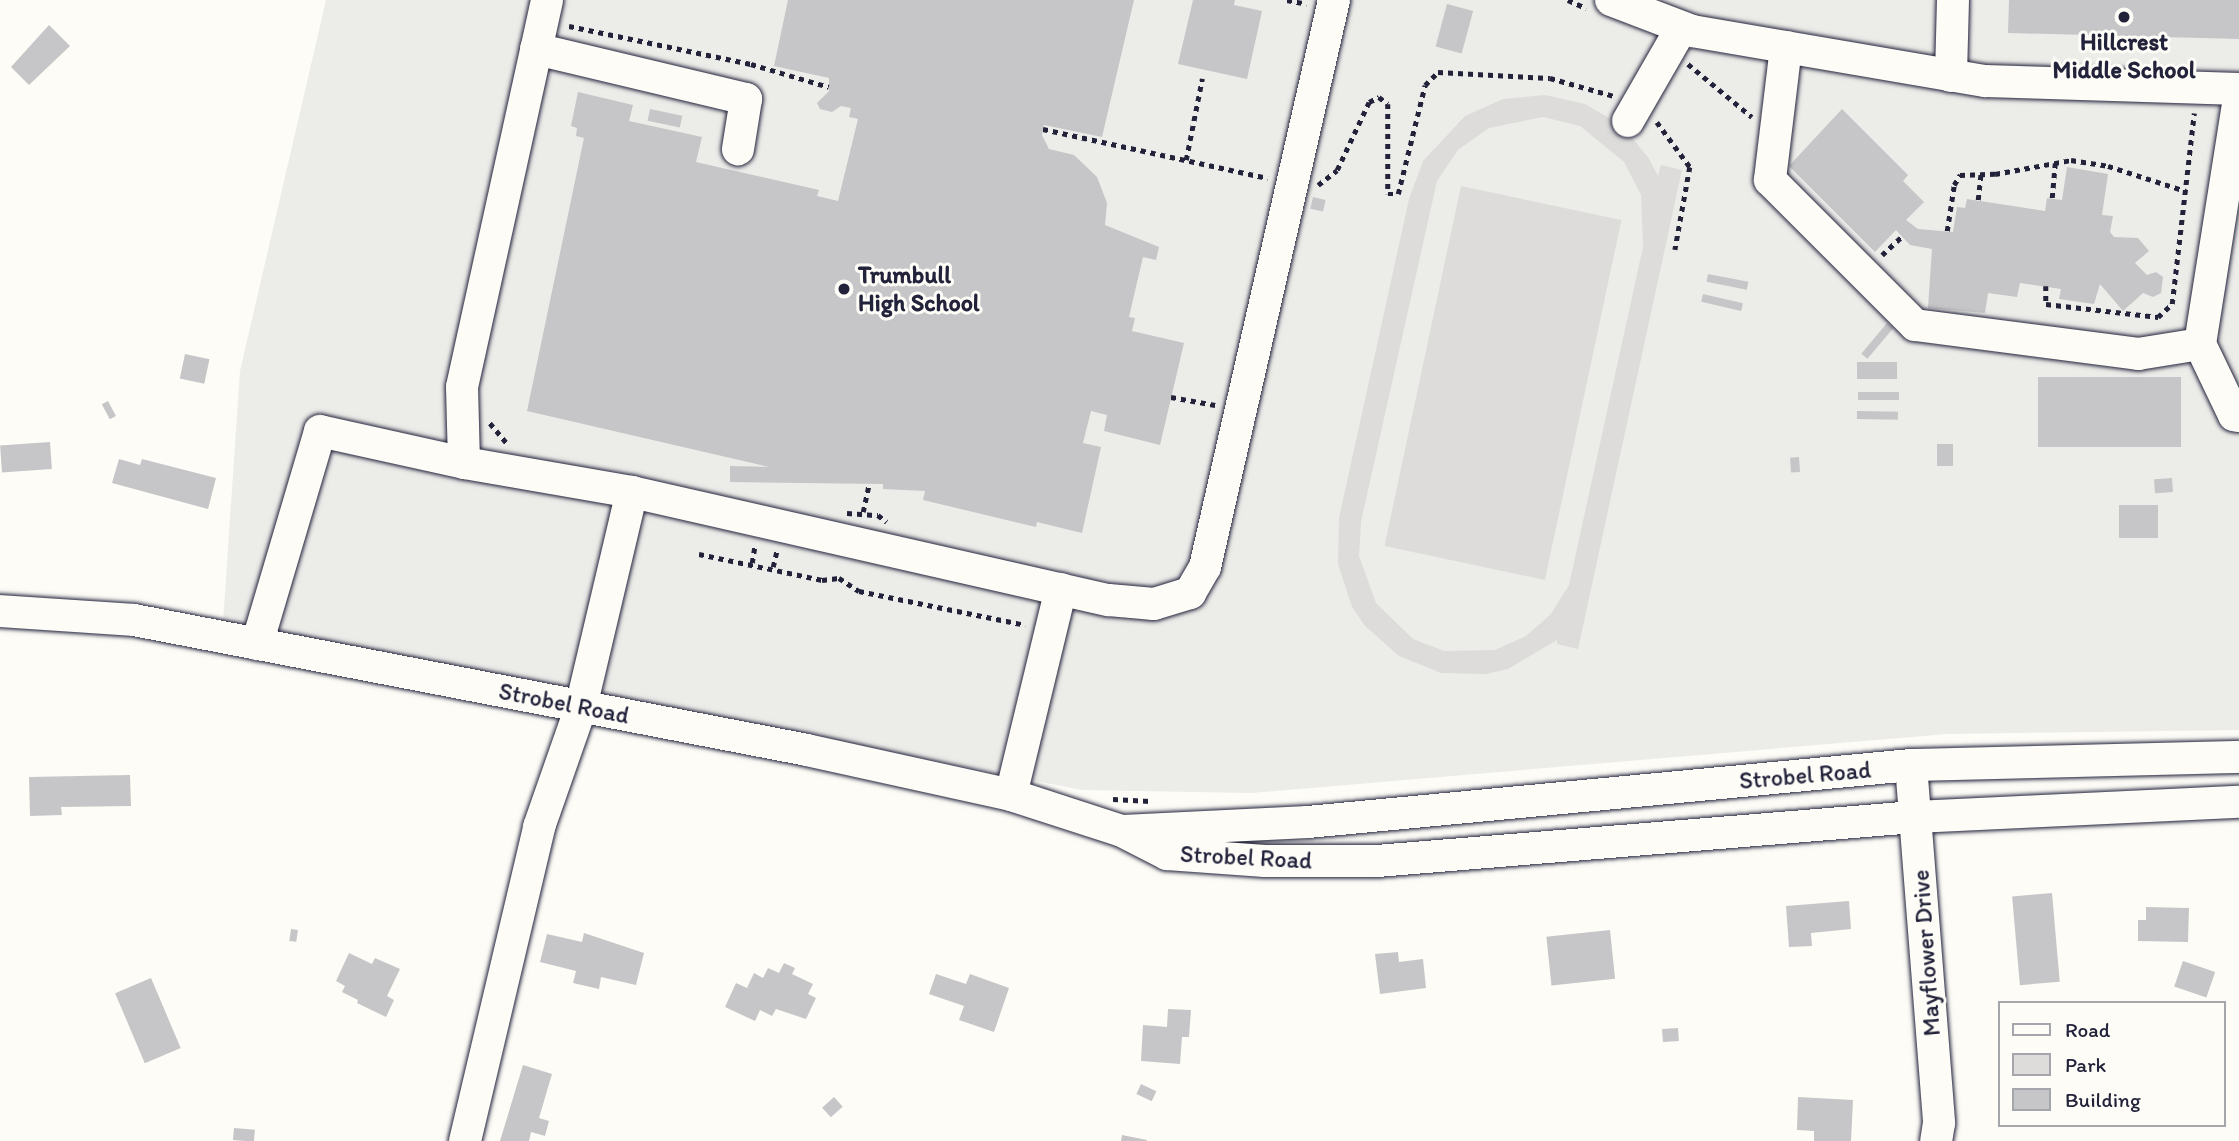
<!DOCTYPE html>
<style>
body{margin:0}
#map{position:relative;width:2239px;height:1141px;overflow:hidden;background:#fdfcf7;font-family:Itim,sans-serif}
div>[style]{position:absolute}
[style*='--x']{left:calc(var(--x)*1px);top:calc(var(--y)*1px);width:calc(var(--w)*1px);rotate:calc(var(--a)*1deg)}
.built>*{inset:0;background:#ecece9}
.green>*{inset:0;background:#dddcdb;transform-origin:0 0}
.building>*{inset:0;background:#c6c6c8;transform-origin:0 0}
.path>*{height:4.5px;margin-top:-2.25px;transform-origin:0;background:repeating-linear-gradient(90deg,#22223b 0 5px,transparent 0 10px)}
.roads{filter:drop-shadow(0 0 2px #22223b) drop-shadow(0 0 2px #22223b)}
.minor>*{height:32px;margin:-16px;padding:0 16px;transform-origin:16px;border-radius:16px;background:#fdfcf7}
.dots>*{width:19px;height:19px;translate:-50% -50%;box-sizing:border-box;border:4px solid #fdfcf7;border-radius:50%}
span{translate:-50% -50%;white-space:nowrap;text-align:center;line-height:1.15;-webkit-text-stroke:6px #fdfcf7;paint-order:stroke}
.poi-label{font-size:24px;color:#22223b;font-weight:700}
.left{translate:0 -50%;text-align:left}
.street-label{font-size:24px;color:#22223b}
.legend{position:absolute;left:1998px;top:1001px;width:228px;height:126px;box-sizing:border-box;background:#fdfcf7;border:2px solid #a5a5ac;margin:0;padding:9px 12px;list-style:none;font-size:21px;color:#22223b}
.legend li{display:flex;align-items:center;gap:14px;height:35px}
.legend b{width:35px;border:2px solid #a5a5ac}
</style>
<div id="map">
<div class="built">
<i style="clip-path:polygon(326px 0,2239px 0,2239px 730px,1947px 734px,1251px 793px,1082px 790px,223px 622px,240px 371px)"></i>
</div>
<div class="green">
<i style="clip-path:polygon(evenodd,1545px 95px,1585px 104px,1621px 125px,1648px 157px,1658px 176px,1661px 165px,1682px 170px,1578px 649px,1557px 644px,1557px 640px,1508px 669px,1486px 674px,1441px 673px,1399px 656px,1365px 626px,1352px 607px,1338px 564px,1339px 518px,1409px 199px,1423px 161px,1465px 116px,1503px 99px,1545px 95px,1543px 117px,1580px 126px,1624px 162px,1641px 195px,1643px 247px,1569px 585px,1551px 614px,1526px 636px,1495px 650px,1444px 651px,1413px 639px,1376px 603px,1359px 556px,1361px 522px,1437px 181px,1458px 150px,1489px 128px,1543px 117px)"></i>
<i style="left:1461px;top:186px;width:164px;height:368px;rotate:12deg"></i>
</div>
<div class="building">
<i style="clip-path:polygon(788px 0,1134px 0,1102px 137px,1044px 125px,1042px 135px,1049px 149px,1074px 155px,1097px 177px,1107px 203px,1105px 225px,1159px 247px,1156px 260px,1143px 257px,1129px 317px,1135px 318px,1132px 331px,1184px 343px,1160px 445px,1104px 431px,1107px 415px,1091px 411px,1083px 443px,1101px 447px,1082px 533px,1037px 522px,1036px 527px,923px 500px,925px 491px,883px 489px,883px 484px,730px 482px,730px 466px,769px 467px,527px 411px,584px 138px,576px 136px,577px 128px,571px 126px,578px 92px,633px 105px,629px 121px,702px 137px,696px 162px,819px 190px,817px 196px,838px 201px,858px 119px,849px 117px,851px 108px,841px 106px,832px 112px,820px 109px,817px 103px,829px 91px,829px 78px,774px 66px)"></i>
<i style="clip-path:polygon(1193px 0,1235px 0,1234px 5px,1262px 11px,1247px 79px,1178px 64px)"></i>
<i style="clip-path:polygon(2009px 0,2239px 0,2239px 39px,2008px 33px)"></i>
<i style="left:1447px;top:4px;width:27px;height:44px;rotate:15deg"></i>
<i style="clip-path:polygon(49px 25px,70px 46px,29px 85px,11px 67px)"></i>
<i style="left:650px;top:109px;width:33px;height:12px;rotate:12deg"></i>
<i style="clip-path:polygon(1842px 109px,1908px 175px,1903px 181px,1924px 202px,1906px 220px,1918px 229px,1953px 232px,1957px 207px,1965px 208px,1967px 199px,2045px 211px,2047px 198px,2062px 200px,2067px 167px,2108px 174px,2102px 215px,2113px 216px,2110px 232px,2114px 237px,2138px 238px,2149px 251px,2135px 263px,2147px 275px,2156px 272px,2163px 277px,2161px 293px,2153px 297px,2143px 293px,2123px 311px,2100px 284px,2094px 304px,2059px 299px,2061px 289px,2020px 283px,2017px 297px,1988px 293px,1985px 313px,1928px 308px,1932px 249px,1910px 245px,1896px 230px,1875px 252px,1789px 166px)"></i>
<i style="left:1313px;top:197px;width:13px;height:12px;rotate:13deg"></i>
<i style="left:1708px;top:274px;width:41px;height:8px;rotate:11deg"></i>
<i style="left:1703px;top:294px;width:41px;height:8px;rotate:13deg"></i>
<i style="left:1887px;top:323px;width:8px;height:40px;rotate:40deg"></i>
<i style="left:185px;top:354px;width:25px;height:25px;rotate:12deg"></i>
<i style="left:1857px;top:362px;width:40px;height:17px"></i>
<i style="left:2038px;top:377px;width:143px;height:70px"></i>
<i style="left:1858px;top:392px;width:41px;height:8px"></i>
<i style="left:108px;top:401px;width:17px;height:7px;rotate:62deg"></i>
<i style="left:1857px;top:411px;width:41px;height:8px;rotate:1deg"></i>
<i style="left:50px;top:442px;width:27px;height:50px;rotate:86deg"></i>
<i style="left:1937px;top:444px;width:16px;height:22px"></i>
<i style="left:1799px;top:457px;width:15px;height:9px;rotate:86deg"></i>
<i style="clip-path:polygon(119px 459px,140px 465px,142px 459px,216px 478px,208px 509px,112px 483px)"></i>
<i style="left:2172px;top:478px;width:14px;height:18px;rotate:86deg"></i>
<i style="left:2119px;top:505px;width:39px;height:33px"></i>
<i style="clip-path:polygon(130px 775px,131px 806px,61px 807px,62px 815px,30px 816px,29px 777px)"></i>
<i style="left:2052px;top:893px;width:89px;height:40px;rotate:85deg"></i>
<i style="clip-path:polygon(1849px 901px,1851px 929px,1811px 933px,1812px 946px,1789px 947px,1786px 906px)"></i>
<i style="clip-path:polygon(2146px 907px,2189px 908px,2188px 942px,2138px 941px,2138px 920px,2146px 920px)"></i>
<i style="left:291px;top:929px;width:7px;height:12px;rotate:8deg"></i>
<i style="left:1610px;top:930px;width:49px;height:64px;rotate:84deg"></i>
<i style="clip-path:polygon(584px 933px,644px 953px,636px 985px,601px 977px,599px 989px,573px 983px,576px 971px,540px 962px,547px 934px,582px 942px)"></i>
<i style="clip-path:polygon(1398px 952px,1399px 962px,1423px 959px,1426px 988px,1380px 994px,1375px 954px)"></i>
<i style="clip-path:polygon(349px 953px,372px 964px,375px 958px,400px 969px,387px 996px,394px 1000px,386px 1017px,357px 1003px,358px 1000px,342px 992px,345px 986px,336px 981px)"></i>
<i style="left:2183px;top:961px;width:34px;height:27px;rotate:19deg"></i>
<i style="clip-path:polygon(784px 963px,795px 968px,792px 974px,813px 984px,808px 994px,816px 998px,806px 1019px,776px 1009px,772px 1016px,760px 1010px,755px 1021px,725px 1007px,736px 983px,747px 988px,754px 973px,763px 978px,768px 968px,779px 973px)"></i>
<i style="clip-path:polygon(936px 974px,966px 984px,970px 974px,1009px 988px,994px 1032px,959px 1020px,964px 1006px,929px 994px)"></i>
<i style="left:151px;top:978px;width:76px;height:39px;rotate:67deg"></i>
<i style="clip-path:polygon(1168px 1009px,1191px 1010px,1189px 1037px,1182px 1037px,1180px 1064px,1141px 1061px,1143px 1025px,1167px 1027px)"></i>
<i style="left:1678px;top:1028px;width:13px;height:16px;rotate:86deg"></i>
<i style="clip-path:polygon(523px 1065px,552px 1074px,539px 1118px,549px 1121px,545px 1136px,531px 1132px,529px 1141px,500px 1141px)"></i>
<i style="left:1141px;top:1084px;width:17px;height:11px;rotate:25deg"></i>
<i style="left:834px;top:1097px;width:13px;height:16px;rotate:48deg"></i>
<i style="clip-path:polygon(1798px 1097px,1853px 1100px,1851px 1141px,1814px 1141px,1814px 1131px,1797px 1130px)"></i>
<i style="left:234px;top:1128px;width:21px;height:12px;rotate:5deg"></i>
<i style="clip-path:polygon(1122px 1135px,1147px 1140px,1147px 1141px,1121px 1141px)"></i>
</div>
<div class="path">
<i style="--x:1287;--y:0;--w:20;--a:11"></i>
<i style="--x:1568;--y:0;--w:20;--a:24"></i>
<i style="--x:569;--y:26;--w:186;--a:11.8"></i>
<i style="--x:751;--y:64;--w:81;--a:16.4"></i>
<i style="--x:1688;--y:64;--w:83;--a:39.6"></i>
<i style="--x:1657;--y:122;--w:56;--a:53.7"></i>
<i style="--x:1690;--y:167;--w:84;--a:100.2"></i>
<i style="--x:1043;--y:129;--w:230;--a:12.3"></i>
<i style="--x:1186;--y:160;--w:83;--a:-78.8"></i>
<i style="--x:1318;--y:185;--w:24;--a:-38"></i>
<i style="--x:1337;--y:170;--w:75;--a:-64.8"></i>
<i style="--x:1369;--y:102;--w:11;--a:-27"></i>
<i style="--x:1379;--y:97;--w:11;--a:38"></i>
<i style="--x:1388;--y:104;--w:90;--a:90"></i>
<i style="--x:1388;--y:194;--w:10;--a:0"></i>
<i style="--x:1398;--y:194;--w:112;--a:-76.1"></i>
<i style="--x:1425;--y:85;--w:18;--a:-45"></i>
<i style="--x:1438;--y:72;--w:112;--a:3.1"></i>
<i style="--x:1550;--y:78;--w:66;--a:15.7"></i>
<i style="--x:2052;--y:198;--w:35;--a:-85"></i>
<i style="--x:1978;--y:200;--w:27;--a:-84"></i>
<i style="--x:1947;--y:231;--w:47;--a:-81.3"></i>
<i style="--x:1954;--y:185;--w:12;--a:-59"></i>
<i style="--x:1960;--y:175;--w:35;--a:-2"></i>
<i style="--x:1995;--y:174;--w:77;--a:-10.4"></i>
<i style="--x:2071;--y:160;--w:37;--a:9"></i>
<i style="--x:2108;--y:166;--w:82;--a:17.8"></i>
<i style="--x:1882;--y:255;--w:26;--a:-43"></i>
<i style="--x:2046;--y:286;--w:18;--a:90"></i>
<i style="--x:2046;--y:304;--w:113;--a:6.6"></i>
<i style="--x:2158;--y:317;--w:19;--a:-43"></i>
<i style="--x:2172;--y:304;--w:192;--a:-83.4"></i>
<i style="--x:1171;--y:397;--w:45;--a:10.3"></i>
<i style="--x:490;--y:423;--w:26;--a:50"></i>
<i style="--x:863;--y:512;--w:29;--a:-78"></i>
<i style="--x:847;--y:513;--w:31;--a:4"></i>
<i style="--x:878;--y:515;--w:11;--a:38"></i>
<i style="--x:699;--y:554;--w:126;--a:11.9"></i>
<i style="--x:822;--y:580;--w:17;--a:-7"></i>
<i style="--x:839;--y:578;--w:24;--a:33"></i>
<i style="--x:859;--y:591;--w:170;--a:11.5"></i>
<i style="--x:752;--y:563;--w:18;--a:-81"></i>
<i style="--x:773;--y:567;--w:17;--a:-77"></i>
<i style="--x:1113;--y:799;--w:37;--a:3"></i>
</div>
<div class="roads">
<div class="minor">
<i style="--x:1611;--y:0;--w:87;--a:20.9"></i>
<i style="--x:1692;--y:31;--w:298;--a:9.7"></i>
<i style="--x:1986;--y:81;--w:253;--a:1.8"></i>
<i style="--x:1786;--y:47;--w:134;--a:96.9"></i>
<i style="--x:1770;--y:180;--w:205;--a:45"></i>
<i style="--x:1915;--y:325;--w:225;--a:7.4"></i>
<i style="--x:2138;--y:354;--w:63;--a:-9.2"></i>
<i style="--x:2200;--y:344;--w:250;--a:-81"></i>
<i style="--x:536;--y:49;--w:216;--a:13.4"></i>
<i style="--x:746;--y:99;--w:51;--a:99.1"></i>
<i style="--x:1951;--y:76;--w:76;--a:-88.5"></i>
<i style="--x:1628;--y:121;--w:106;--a:-60.1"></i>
<i style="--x:2200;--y:344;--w:79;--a:64.4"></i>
<i style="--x:2234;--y:415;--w:5;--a:11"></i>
<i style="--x:632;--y:492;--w:489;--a:12.8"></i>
<i style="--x:1109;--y:600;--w:45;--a:5.1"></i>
<i style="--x:1154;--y:604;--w:38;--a:-17"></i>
<i style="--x:1190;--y:593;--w:30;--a:-60"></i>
<i style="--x:1205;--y:567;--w:581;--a:-77.18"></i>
<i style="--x:0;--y:611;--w:134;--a:3.8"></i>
<i style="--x:134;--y:620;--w:685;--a:10.93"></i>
<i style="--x:807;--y:750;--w:209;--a:12.4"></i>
<i style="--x:1011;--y:795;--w:117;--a:18"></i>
<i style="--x:1122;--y:831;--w:51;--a:27.1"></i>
<i style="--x:1167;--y:854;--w:98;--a:4.1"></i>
<i style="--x:1265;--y:861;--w:112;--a:0"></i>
<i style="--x:1377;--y:861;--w:540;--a:-4.68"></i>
<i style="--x:1915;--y:817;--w:324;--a:-2.7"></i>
<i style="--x:257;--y:644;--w:222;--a:-73.5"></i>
<i style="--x:320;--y:431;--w:148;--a:12.5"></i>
<i style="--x:1911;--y:765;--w:359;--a:85.5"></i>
<i style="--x:1939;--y:1123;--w:18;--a:99"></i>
<i style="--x:1011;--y:795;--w:212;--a:-76.4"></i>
<i style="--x:1123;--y:831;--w:185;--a:-2.8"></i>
<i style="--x:1308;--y:822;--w:606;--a:-5.4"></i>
<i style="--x:1911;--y:765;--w:328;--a:-1.4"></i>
<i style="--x:465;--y:1141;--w:323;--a:-76.7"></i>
<i style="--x:539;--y:827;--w:127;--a:-70.7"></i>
<i style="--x:581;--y:707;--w:221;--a:-76.7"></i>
<i style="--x:632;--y:492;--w:170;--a:-170.2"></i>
<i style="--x:464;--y:463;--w:76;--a:-91.5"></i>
<i style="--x:462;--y:387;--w:396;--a:-77.6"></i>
</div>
</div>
<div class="dots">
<i style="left:2124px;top:17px;background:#22223b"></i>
<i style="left:844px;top:289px;background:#22223b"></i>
</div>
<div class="poi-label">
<span style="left:2124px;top:56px">Hillcrest<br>Middle School</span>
<span class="left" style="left:858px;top:289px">Trumbull<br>High School</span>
</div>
<div class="street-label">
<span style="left:564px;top:703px;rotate:11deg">Strobel Road</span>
<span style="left:1805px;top:775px;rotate:-5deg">Strobel Road</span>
<span style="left:1246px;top:857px;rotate:3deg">Strobel Road</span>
<span style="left:1926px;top:953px;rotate:-94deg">Mayflower Drive</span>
</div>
<ul class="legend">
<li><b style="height:9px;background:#fdfcf7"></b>Road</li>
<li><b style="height:19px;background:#dddcdb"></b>Park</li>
<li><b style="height:19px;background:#c6c6c8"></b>Building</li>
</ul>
</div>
